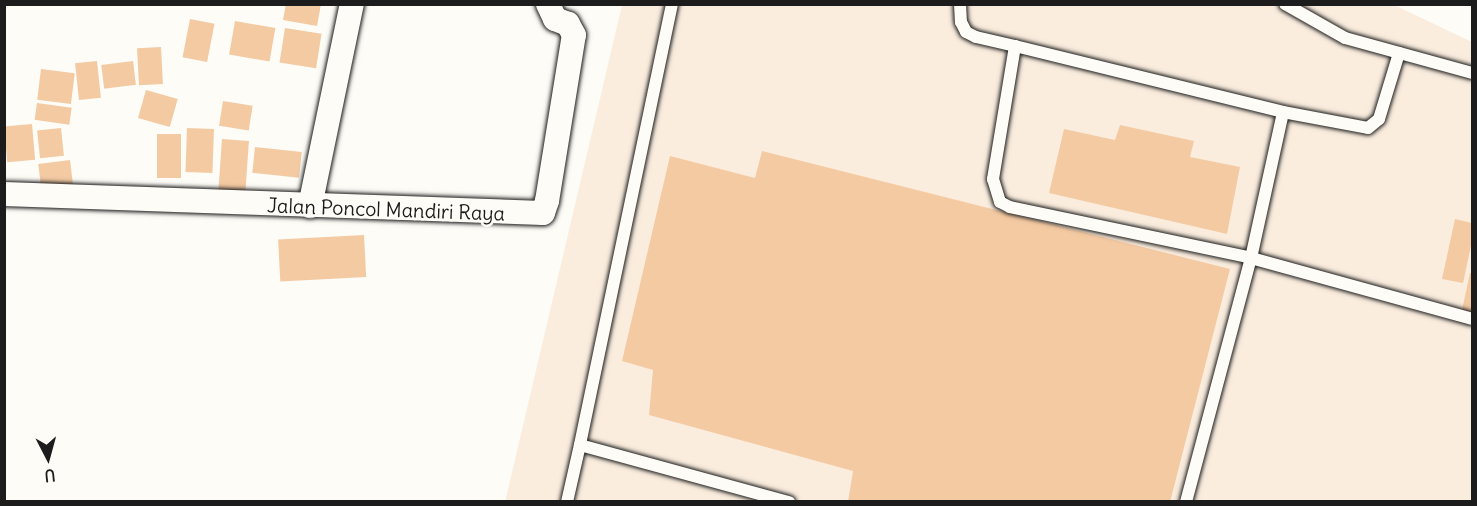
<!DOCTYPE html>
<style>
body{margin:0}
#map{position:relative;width:1477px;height:506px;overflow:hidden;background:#fdfcf7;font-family:Delius,sans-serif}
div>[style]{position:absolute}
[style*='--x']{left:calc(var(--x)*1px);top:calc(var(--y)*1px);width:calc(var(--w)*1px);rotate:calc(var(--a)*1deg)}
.built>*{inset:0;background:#faedde}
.building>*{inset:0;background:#f4caa3;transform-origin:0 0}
.roads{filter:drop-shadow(0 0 2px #1c1c1c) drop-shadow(0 0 2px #1c1c1c)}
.service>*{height:12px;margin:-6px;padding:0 6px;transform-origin:6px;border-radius:6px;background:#fdfcf7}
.minor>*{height:24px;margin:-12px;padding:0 12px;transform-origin:12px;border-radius:12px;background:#fdfcf7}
span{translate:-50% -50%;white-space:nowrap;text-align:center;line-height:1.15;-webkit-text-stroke:5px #fdfcf7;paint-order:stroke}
.street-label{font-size:20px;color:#1c1c1c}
.frame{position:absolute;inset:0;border:6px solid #1c1c1c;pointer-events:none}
.north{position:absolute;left:18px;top:428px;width:60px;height:60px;-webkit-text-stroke:4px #fdfcf7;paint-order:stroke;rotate:174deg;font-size:16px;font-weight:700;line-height:24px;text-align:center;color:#1c1c1c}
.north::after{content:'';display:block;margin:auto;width:21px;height:27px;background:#1c1c1c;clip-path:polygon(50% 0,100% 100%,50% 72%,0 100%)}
</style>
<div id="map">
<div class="built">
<i style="clip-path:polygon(1392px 4px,1472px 42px,1472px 501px,505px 502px,622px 5px)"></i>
</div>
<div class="building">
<i style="clip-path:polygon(286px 4px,321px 4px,317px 26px,283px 20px)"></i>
<i style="left:190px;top:19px;width:25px;height:39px;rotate:11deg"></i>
<i style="left:235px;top:21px;width:41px;height:34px;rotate:10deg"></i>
<i style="left:285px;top:28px;width:37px;height:35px;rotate:9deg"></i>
<i style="left:161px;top:47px;width:37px;height:24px;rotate:87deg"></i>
<i style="left:97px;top:61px;width:37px;height:22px;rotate:84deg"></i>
<i style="left:133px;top:61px;width:24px;height:32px;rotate:83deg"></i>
<i style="left:41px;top:69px;width:34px;height:31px;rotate:7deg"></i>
<i style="left:146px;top:90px;width:33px;height:29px;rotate:16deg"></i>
<i style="left:223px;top:101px;width:30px;height:25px;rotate:9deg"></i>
<i style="left:37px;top:103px;width:35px;height:17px;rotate:8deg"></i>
<i style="left:32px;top:124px;width:36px;height:28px;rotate:85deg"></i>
<i style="clip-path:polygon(1120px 125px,1194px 141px,1190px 157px,1240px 167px,1227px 234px,1049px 193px,1064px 129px,1115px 140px)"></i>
<i style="left:61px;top:128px;width:28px;height:24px;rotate:84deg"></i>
<i style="left:187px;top:128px;width:27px;height:44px;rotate:2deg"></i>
<i style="left:157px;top:134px;width:24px;height:44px"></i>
<i style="left:222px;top:139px;width:27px;height:53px;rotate:4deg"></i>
<i style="left:255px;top:147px;width:47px;height:26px;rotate:6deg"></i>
<i style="clip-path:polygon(762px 151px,1230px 269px,1170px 502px,848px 502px,853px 471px,649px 415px,653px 370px,622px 361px,670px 156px,755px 178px)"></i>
<i style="left:70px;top:160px;width:26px;height:32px;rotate:83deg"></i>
<i style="clip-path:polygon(1455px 219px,1472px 223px,1472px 241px,1463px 283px,1442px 279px)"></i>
<i style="left:364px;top:235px;width:42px;height:86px;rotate:87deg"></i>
<i style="clip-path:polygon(1470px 273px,1472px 273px,1472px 312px,1462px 310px)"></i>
</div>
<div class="roads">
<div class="service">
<i style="--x:672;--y:4;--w:450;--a:101.8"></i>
<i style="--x:580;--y:445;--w:217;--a:15.3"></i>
<i style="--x:960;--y:4;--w:18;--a:87"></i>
<i style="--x:961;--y:22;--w:11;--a:63"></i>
<i style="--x:966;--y:32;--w:11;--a:27"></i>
<i style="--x:976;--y:37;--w:40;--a:13"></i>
<i style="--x:1015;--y:46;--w:135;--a:99.4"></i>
<i style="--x:993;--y:179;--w:24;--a:73"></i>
<i style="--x:1000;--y:202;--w:11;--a:27"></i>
<i style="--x:1010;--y:207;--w:246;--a:11.9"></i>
<i style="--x:1251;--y:258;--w:229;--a:15.4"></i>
<i style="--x:1285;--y:4;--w:69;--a:29.5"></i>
<i style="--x:1345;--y:38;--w:132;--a:15.4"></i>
<i style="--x:1015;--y:46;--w:276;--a:13.8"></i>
<i style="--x:1283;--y:112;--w:86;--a:10.7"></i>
<i style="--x:1368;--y:128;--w:14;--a:-39"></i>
<i style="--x:1379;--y:119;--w:69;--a:-73.1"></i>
<i style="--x:567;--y:502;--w:58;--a:-77.2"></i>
<i style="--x:1186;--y:502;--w:253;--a:-75.1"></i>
<i style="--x:1251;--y:258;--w:149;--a:-77.6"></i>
</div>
<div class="minor">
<i style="--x:4;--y:194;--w:539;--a:2.02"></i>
<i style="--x:543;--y:213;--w:13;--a:-72"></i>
<i style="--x:547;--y:201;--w:168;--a:-80.8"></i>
<i style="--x:574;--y:35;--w:13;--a:-119"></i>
<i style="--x:568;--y:24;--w:14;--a:-159"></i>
<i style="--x:555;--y:19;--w:17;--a:-115"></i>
<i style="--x:310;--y:206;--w:206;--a:-78.3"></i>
</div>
</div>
<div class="street-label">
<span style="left:386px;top:209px;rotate:2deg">Jalan Poncol Mandiri Raya</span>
</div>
<div class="frame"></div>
<div class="north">U</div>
</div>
